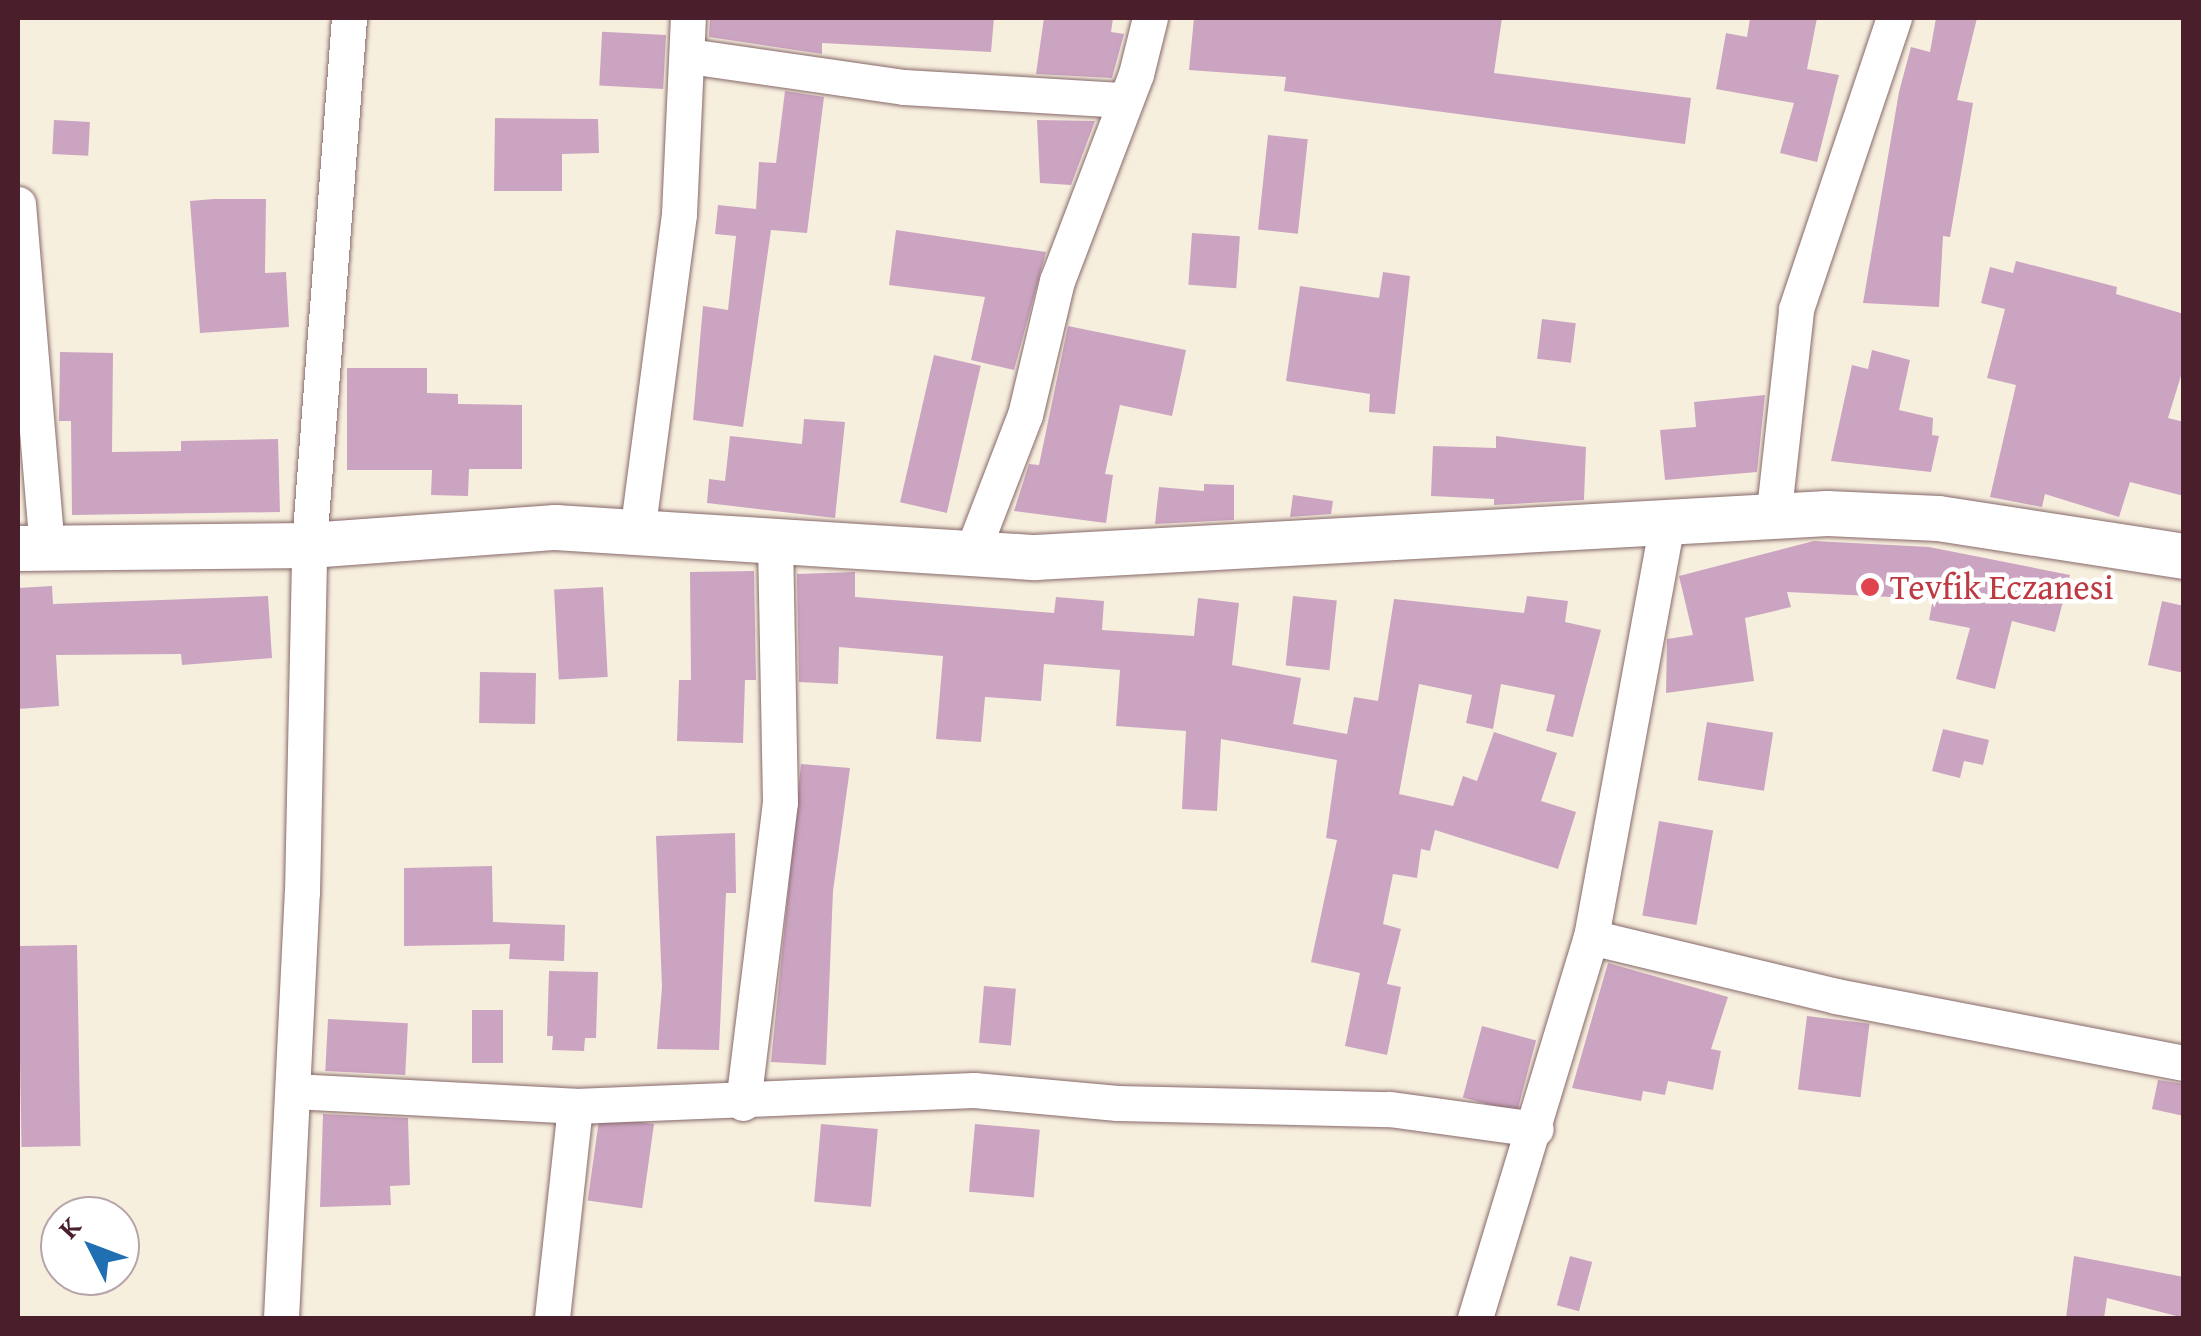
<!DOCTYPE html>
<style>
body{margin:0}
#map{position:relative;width:2201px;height:1336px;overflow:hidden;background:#f7efde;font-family:"Gentium Book Plus",serif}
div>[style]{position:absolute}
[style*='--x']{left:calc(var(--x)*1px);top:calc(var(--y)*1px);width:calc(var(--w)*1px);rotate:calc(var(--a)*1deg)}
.building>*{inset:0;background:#cba4c1;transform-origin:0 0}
.roads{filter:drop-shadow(0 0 2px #87686a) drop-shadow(0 0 2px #87686a)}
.minor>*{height:35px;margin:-17.5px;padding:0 17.5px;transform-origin:17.5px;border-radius:17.5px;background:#fff}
.major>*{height:45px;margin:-22.5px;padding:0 22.5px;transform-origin:22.5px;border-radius:22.5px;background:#fff}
.dots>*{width:28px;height:28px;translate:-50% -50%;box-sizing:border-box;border:5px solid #fff;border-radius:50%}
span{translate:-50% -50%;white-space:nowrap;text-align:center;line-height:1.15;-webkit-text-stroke:9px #fff;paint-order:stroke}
.health-label{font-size:35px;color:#be3a42}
.left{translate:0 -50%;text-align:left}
.frame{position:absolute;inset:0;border:20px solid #4a1f2b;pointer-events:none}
.north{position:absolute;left:40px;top:1196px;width:100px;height:100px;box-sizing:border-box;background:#fff;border:2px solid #b7a5aa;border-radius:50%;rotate:312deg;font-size:28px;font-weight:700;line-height:40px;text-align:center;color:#4a1f2b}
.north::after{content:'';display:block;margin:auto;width:35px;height:45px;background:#1f6fb2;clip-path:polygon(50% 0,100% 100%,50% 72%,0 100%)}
</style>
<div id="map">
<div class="building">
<i style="clip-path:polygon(710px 18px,994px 18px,991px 52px,822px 43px,822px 54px,709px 37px)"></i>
<i style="clip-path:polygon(1044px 18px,1113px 18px,1111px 32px,1124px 34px,1112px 78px,1036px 74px)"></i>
<i style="clip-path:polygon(1194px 18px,1502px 18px,1494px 73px,1691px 98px,1685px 144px,1284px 91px,1286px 77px,1189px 70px)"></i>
<i style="clip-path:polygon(1750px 18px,1817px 18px,1807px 69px,1839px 75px,1817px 162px,1780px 153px,1794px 103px,1716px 89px,1726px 33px,1747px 37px)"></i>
<i style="clip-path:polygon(1936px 18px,1977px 18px,1957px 100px,1973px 103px,1950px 237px,1943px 236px,1939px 307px,1863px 303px,1899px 92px,1911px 47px,1930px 52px)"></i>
<i style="left:666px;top:35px;width:54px;height:64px;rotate:93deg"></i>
<i style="clip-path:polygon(785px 91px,824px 97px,807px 233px,771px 230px,743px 427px,693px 420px,703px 306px,728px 310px,736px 236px,715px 234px,718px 205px,756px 209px,759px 162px,776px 163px)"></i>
<i style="clip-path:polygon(495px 118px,598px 119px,599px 153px,562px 154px,562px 191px,494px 191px)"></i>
<i style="left:54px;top:120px;width:36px;height:34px;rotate:3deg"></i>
<i style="clip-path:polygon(1037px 120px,1095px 121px,1071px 185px,1040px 183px)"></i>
<i style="left:1268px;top:135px;width:40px;height:95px;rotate:6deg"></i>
<i style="clip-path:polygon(214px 199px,266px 199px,265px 273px,286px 272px,289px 327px,200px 333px,190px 201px)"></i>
<i style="clip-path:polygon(896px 230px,1046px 252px,1014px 370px,971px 360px,985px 297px,889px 285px)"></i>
<i style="left:1192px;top:233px;width:48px;height:52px;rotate:4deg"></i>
<i style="clip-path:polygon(2016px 261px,2117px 287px,2116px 294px,2184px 314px,2184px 366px,2168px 418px,2184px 422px,2184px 496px,2130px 482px,2119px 517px,2045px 494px,2042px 507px,1990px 497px,2016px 385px,1987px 378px,2005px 309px,1981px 303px,1990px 267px,2013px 273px)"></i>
<i style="clip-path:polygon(1383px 272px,1410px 276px,1395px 414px,1369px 412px,1370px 394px,1286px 381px,1300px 286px,1379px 298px)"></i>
<i style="left:1542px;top:319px;width:34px;height:40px;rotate:7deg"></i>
<i style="clip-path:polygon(1068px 326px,1186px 350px,1172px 416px,1120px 405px,1105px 474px,1113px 475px,1106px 523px,1014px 511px,1029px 464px,1039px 465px)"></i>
<i style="clip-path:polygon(1872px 350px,1910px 360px,1899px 410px,1933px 418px,1932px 435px,1939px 436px,1931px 472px,1831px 461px,1852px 365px,1868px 369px)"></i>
<i style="clip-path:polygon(60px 352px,113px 353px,112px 452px,181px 451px,181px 441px,278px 439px,280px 512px,72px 515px,71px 421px,59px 421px)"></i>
<i style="left:934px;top:355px;width:48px;height:151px;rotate:13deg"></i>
<i style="clip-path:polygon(347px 368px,427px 368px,427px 393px,458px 394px,458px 404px,522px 405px,522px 469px,469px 469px,468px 496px,431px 495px,432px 470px,347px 470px)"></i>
<i style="clip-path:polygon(1765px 395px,1757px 472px,1665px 480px,1660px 430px,1696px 427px,1694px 402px)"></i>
<i style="clip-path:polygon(804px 419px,845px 422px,835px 518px,707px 503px,709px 479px,725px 481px,730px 436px,802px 444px)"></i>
<i style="clip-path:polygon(1496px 436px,1586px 447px,1584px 500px,1494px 505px,1494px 499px,1431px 496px,1433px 446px,1496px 448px)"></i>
<i style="clip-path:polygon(1204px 484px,1234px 485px,1234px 520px,1155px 524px,1159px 487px,1204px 491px)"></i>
<i style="clip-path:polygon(1293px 495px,1333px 501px,1331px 514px,1290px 517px)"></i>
<i style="clip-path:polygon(1814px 541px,1929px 547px,2070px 575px,2055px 632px,2012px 621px,1995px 689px,1956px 679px,1970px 628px,1929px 620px,1933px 599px,1787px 592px,1791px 607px,1745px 618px,1754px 681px,1666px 693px,1667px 639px,1693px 635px,1679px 576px)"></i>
<i style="clip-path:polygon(754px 571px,756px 680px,745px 680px,743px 743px,677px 741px,679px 680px,691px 680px,690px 572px)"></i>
<i style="clip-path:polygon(855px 572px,855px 597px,1054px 613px,1056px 597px,1104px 601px,1102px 630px,1194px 636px,1198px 598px,1239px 603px,1232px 665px,1301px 678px,1293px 724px,1347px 734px,1354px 697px,1378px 701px,1394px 599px,1524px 613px,1527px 596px,1568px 601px,1565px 622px,1601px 630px,1573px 737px,1546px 731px,1555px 695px,1501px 684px,1493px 729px,1466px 723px,1472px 695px,1419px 684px,1399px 794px,1453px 806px,1463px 776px,1477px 781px,1494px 732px,1557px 753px,1541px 801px,1576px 812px,1558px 869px,1435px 830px,1430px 851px,1421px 849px,1417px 878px,1393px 874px,1383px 924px,1401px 929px,1387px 984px,1401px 987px,1387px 1055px,1345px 1046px,1360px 973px,1311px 962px,1337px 840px,1326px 838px,1337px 760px,1221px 739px,1217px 811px,1182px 809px,1186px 731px,1116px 726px,1120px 670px,1044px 664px,1041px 701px,985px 697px,981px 742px,936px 739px,943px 656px,839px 647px,838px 684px,799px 682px,797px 574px)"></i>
<i style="clip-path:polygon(52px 586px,53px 604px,268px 596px,272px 658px,182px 665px,181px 654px,56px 655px,59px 706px,18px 709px,18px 588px)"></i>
<i style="left:603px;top:587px;width:90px;height:49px;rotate:87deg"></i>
<i style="left:1293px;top:596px;width:44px;height:70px;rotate:6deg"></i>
<i style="clip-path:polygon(2162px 601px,2184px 606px,2184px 673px,2148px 665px)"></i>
<i style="left:480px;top:672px;width:56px;height:51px;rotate:1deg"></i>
<i style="left:1707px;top:722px;width:67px;height:59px;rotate:9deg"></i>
<i style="clip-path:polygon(1943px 729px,1989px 740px,1983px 765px,1964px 761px,1960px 778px,1932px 771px)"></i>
<i style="clip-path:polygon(801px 764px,850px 768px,833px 891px,826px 1065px,771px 1062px)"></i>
<i style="left:1659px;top:821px;width:55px;height:96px;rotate:10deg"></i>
<i style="clip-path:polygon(735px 833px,736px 893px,726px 893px,719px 1050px,657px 1049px,662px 987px,656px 836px)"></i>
<i style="clip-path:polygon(492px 866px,493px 922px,565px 925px,564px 961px,509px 959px,510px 944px,404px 946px,404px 868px)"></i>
<i style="left:77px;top:945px;width:201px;height:59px;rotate:89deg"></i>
<i style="clip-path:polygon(1608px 963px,1728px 997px,1711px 1049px,1721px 1051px,1713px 1090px,1668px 1081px,1665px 1095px,1643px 1091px,1641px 1101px,1572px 1088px)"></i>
<i style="clip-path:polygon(549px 971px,598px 972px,596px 1038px,585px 1038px,584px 1051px,552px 1050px,553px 1036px,547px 1036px)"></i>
<i style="left:984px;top:986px;width:32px;height:57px;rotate:5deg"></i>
<i style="left:472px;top:1010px;width:31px;height:53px"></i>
<i style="left:1807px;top:1016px;width:63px;height:74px;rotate:7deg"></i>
<i style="left:328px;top:1019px;width:80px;height:52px;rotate:3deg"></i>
<i style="left:1482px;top:1026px;width:56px;height:74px;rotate:15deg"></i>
<i style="clip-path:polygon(2158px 1080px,2184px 1084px,2184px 1116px,2152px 1109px)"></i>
<i style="clip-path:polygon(323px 1114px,408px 1118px,410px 1185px,390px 1186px,391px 1205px,320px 1207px)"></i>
<i style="left:654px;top:1124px;width:85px;height:55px;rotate:98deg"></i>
<i style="left:821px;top:1124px;width:57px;height:78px;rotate:5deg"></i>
<i style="left:975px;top:1124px;width:65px;height:68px;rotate:5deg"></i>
<i style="left:1570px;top:1256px;width:23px;height:51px;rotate:15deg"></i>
<i style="clip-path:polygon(2074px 1256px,2184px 1277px,2184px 1318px,2107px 1298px,2104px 1318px,2066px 1318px)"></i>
</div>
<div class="roads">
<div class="minor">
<i style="--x:689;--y:56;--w:217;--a:8.2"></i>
<i style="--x:904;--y:87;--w:221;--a:3.4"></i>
<i style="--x:18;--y:204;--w:344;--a:85.2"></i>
<i style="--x:1773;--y:519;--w:211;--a:-83.7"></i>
<i style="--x:1796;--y:309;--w:307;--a:-71.4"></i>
<i style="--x:637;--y:533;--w:322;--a:-82.5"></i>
<i style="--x:679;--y:214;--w:196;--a:-87.4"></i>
<i style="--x:972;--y:552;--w:147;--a:-68.9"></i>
<i style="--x:1025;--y:415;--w:138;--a:-76.6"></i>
<i style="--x:1057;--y:281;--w:222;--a:-69.1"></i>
<i style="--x:1136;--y:74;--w:58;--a:-76"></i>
<i style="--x:1591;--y:937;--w:252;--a:13.5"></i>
<i style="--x:1836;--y:996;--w:354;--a:10.9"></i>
<i style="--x:293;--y:1091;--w:282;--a:3"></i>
<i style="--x:575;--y:1106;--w:399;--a:-2.3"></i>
<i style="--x:974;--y:1090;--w:144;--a:5.2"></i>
<i style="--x:1117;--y:1103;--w:273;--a:1.3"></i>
<i style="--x:1390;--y:1109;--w:147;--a:7.8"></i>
<i style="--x:743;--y:1103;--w:303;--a:-83"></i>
<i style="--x:780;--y:802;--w:261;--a:-91.1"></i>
<i style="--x:281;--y:1318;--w:426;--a:-87.2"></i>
<i style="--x:302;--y:893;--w:348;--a:-88.8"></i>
<i style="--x:309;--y:545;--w:529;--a:-85.66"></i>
<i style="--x:552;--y:1318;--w:213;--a:-83.8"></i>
<i style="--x:1475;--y:1318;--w:398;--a:-73.1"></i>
<i style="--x:1591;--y:937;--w:421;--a:-79.6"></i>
</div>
<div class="major">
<i style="--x:18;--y:548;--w:291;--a:-0.6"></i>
<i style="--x:309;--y:545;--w:247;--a:-4.2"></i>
<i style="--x:555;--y:527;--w:481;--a:3.6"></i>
<i style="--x:1035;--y:557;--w:793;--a:-3.18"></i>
<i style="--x:1827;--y:513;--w:111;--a:2.6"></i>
<i style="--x:1938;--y:518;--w:249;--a:8.8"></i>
</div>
</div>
<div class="dots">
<i style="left:1870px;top:587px;background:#e0444e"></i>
</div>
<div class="health-label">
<span class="left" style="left:1890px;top:587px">Tevfik Eczanesi</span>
</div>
<div class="frame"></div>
<div class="north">K</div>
</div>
